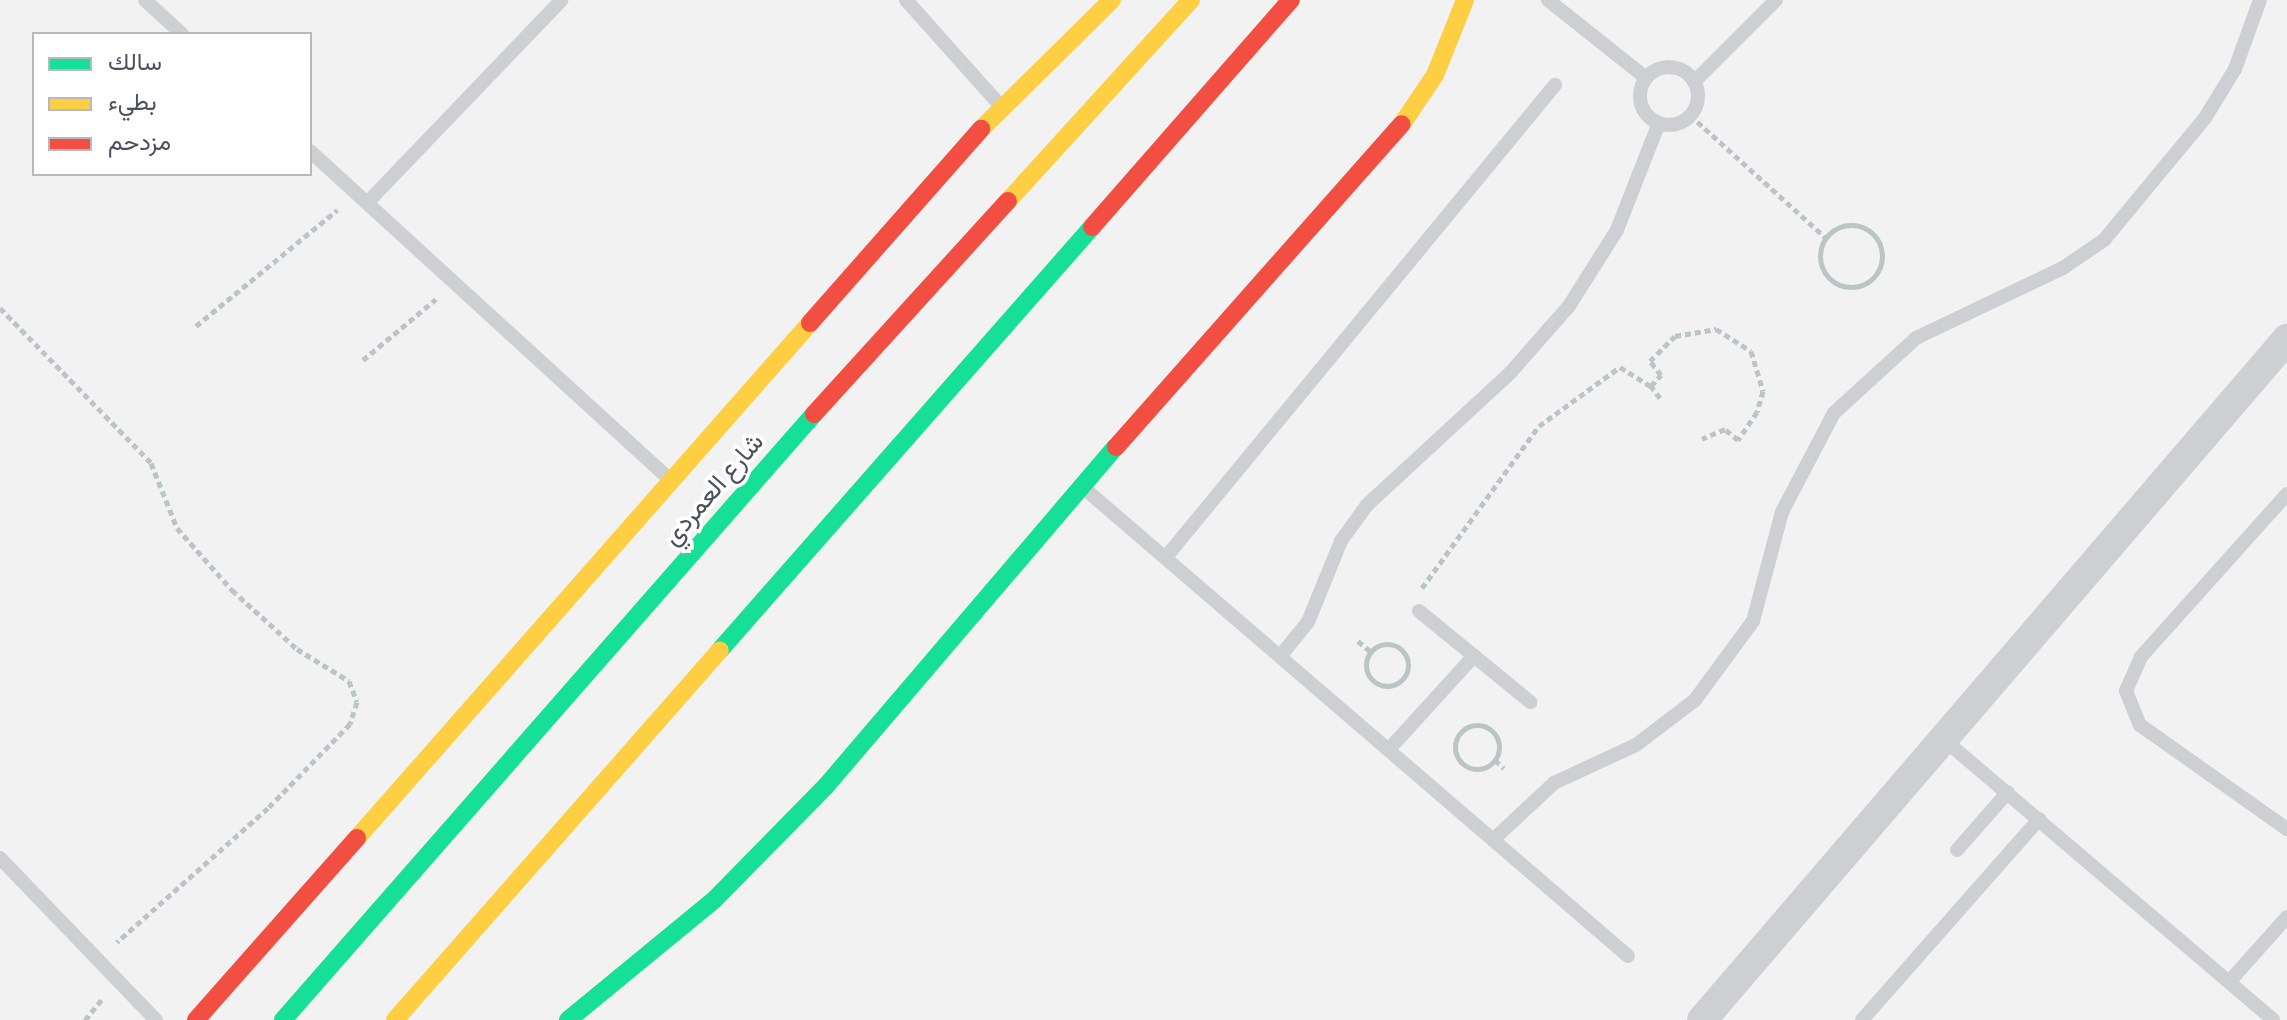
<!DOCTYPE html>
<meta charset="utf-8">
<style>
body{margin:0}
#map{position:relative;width:2287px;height:1020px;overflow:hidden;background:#f2f2f2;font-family:"Sofia Sans Condensed",Vazirmatn,sans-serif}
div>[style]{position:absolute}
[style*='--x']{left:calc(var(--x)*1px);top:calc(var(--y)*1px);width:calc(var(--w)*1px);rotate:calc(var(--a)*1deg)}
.path>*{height:5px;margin-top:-2.5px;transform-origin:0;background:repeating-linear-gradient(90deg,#bcc5c5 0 6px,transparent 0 10px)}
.path>.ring{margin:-2.5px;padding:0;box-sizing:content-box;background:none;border:5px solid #bcc5c5;border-radius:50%}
.lane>*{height:14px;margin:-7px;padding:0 7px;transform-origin:7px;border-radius:7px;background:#cecfd2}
.lane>.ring{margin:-7px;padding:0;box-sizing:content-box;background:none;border:14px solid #cecfd2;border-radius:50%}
.street>*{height:30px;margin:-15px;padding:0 15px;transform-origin:15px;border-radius:15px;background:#cecfd2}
.fast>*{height:18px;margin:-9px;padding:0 9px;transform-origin:9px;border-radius:9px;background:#16e098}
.slow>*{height:18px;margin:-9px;padding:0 9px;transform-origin:9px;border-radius:9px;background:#ffcf43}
.jam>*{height:18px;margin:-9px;padding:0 9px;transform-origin:9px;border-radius:9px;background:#f24e42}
span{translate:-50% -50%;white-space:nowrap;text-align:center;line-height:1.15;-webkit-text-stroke:7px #fff;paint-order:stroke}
.street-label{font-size:26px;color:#4b505c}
.legend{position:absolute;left:32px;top:32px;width:280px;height:144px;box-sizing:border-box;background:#fff;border:2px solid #b7b9be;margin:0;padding:10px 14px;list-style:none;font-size:24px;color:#4b505c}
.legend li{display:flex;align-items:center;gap:16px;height:40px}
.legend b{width:40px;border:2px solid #b7b9be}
</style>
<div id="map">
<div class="path">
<i style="--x:1690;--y:115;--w:182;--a:42.1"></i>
<i class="ring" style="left:1820px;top:225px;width:57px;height:57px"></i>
<i style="--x:0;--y:308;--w:216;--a:45.7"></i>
<i style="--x:151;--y:463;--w:70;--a:68.2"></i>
<i style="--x:177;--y:528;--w:83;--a:48.4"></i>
<i style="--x:232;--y:590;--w:88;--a:42.2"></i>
<i style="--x:297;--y:649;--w:61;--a:31.6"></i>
<i style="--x:349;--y:681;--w:22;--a:69"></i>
<i style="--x:357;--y:702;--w:23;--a:108"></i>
<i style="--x:350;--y:724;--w:117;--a:134.3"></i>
<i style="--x:268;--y:808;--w:202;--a:138.4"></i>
<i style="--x:196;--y:326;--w:183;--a:-39.4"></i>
<i style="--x:363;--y:360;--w:95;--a:-39.9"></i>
<i style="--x:1660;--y:398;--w:15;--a:-127"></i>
<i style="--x:1651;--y:386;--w:15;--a:-48"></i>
<i style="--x:1661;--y:375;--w:18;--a:-128"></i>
<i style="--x:1650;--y:361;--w:35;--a:-45"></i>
<i style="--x:1675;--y:336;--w:42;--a:-9.7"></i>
<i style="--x:1716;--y:329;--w:41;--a:32.2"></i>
<i style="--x:1751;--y:351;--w:42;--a:73.3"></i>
<i style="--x:1763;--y:391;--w:22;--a:106"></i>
<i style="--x:1757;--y:412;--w:34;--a:124"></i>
<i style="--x:1738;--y:440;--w:17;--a:-140"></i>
<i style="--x:1725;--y:429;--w:25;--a:157"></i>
<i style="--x:1422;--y:588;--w:200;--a:-54.2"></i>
<i style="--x:1539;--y:426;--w:100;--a:-36.1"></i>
<i style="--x:1620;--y:367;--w:36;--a:32"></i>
<i style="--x:1358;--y:641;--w:16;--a:40"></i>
<i class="ring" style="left:1366px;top:644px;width:37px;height:37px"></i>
<i class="ring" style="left:1455px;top:725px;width:39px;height:39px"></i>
<i style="--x:1495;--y:760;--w:12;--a:42"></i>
<i style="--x:85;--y:1020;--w:27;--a:-51"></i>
</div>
<div class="lane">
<i style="--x:145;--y:0;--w:50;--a:42.6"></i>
<i style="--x:906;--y:0;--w:138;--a:48.2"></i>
<i style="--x:1548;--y:0;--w:125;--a:38.5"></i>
<i class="ring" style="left:1640px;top:67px;width:44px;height:44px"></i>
<i style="--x:1694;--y:82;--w:116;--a:-45"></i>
<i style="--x:310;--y:151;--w:485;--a:42.4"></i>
<i style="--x:367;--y:203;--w:281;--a:-46.2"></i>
<i style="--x:1085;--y:489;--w:716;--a:40.7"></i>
<i style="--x:2287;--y:494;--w:219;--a:131.9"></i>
<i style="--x:2141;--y:657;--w:37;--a:114"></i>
<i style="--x:2126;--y:691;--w:37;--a:68"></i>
<i style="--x:2140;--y:725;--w:180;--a:35.3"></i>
<i style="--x:1166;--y:557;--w:612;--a:-50.51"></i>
<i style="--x:1419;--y:611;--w:144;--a:39.3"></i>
<i style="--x:1282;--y:654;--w:41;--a:-50.9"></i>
<i style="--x:1308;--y:622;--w:87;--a:-67.8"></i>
<i style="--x:1341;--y:541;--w:44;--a:-54.2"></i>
<i style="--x:1367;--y:505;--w:196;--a:-42.7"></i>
<i style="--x:1511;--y:372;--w:88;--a:-48.7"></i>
<i style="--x:1569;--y:306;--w:90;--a:-57.7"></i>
<i style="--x:1617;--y:230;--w:115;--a:-68.6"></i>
<i style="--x:1941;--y:737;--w:436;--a:40.4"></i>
<i style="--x:1392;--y:746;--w:122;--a:-47.7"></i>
<i style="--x:1495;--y:838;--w:81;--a:-43"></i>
<i style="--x:1554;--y:783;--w:90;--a:-24.9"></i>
<i style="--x:1636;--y:745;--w:74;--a:-37.3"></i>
<i style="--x:1695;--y:700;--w:98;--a:-53.7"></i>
<i style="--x:1753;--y:621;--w:113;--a:-75.1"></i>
<i style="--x:1782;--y:512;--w:112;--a:-62.3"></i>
<i style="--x:1834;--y:413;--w:111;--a:-42.4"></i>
<i style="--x:1916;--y:338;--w:163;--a:-25.5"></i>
<i style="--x:2063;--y:268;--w:50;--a:-34.3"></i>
<i style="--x:2104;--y:240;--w:158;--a:-50.4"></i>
<i style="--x:2205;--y:118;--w:57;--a:-58.5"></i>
<i style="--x:2235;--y:69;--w:73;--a:-70.1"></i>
<i style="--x:1957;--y:850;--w:77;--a:-48.7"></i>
<i style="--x:0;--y:858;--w:225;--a:46.1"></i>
<i style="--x:2229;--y:982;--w:87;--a:-48.3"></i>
<i style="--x:1862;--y:1020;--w:268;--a:-48.6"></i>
</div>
<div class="street">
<i style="--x:1702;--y:1020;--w:898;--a:-49.34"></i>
</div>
<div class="fast">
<i style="--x:720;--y:650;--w:563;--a:-48.67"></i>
<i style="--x:283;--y:1020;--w:806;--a:-48.77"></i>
<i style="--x:568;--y:1020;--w:189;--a:-39.4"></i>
<i style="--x:714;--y:900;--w:160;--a:-45.5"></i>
<i style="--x:826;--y:786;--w:446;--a:-49.5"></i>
</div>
<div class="slow">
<i style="--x:1402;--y:124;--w:59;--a:-56"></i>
<i style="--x:1435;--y:75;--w:81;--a:-68.2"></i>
<i style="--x:981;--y:129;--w:184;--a:-44.6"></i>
<i style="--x:1008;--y:201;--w:272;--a:-47.7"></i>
<i style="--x:357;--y:838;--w:686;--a:-48.66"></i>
<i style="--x:395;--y:1020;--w:492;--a:-48.7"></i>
</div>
<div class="jam">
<i style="--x:1092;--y:227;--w:302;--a:-48.8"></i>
<i style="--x:810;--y:323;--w:259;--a:-48.6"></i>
<i style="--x:814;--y:414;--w:288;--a:-47.7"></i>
<i style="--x:1116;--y:447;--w:431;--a:-48.5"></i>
<i style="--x:196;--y:1020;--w:243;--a:-48.5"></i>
</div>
<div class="street-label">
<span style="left:714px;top:490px;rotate:-49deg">شارع العمردي</span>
</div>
<ul class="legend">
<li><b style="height:10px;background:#16e098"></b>سالك</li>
<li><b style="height:10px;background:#ffcf43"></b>بطيء</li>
<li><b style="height:10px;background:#f24e42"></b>مزدحم</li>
</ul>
</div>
